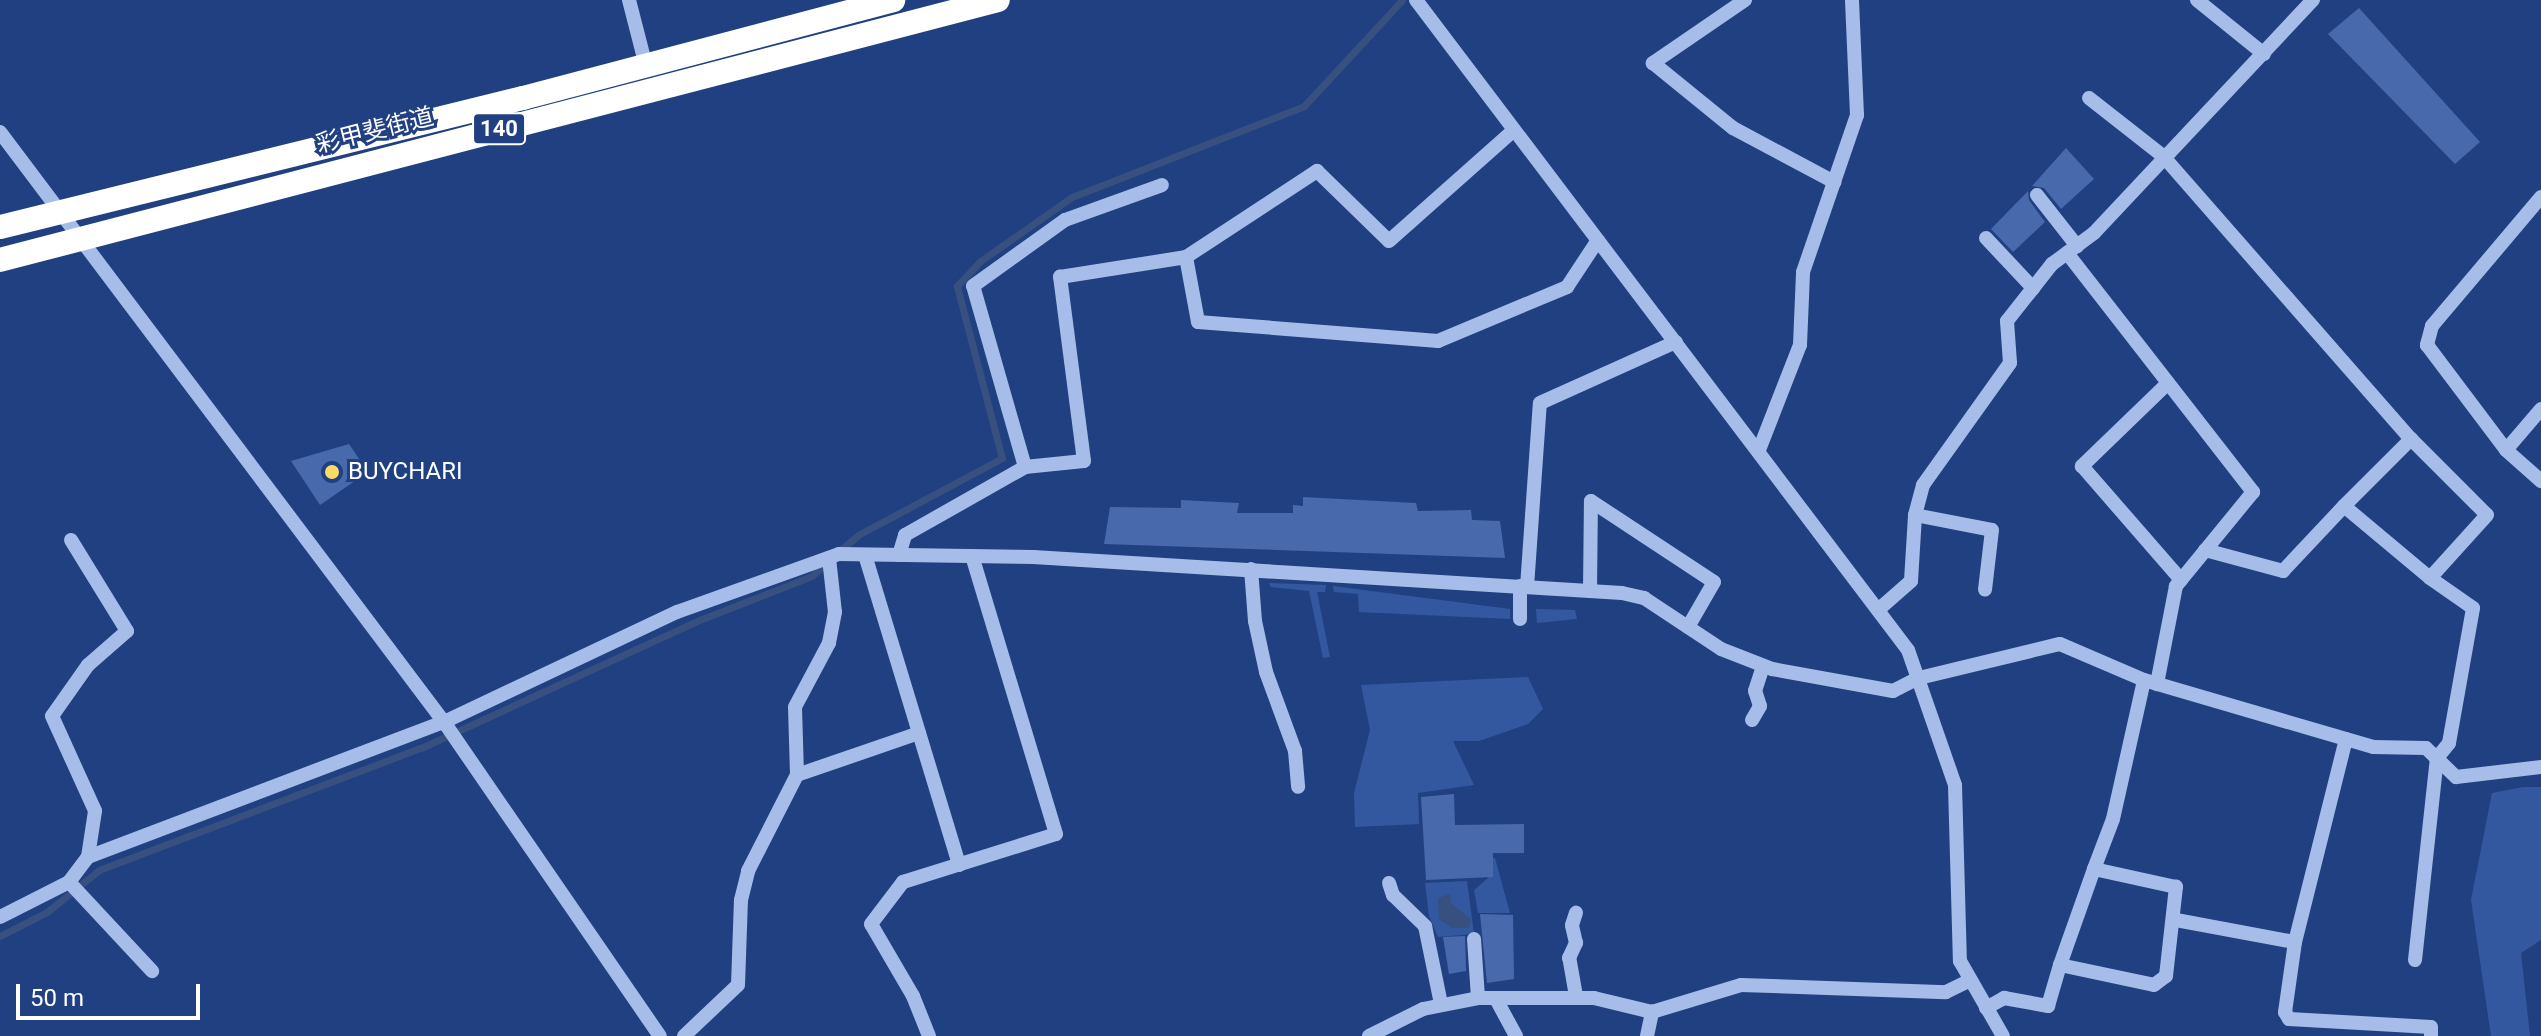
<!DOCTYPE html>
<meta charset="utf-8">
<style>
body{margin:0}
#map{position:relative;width:2541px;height:1036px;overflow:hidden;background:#204082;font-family:Roboto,"Noto Sans JP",sans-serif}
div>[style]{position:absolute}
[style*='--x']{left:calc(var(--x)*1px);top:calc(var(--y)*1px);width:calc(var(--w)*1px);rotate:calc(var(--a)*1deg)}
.green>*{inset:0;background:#3358a0}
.water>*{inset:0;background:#385080}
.stream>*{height:7px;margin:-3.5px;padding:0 3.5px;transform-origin:3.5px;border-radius:3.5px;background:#385080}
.building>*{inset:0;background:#4869ab}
.minor>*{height:14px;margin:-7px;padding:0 7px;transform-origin:7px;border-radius:7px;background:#a6bde9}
.highway>*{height:24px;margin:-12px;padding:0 12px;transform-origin:12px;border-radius:12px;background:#fff}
.dots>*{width:22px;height:22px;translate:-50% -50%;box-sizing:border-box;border:4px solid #204082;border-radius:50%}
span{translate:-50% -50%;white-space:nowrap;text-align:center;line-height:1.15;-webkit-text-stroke:6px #204082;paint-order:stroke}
.shield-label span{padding:2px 6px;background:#204082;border:2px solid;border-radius:6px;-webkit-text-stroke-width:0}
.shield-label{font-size:22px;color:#fff;font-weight:700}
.street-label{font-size:24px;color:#fff}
.poi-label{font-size:24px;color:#fff}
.left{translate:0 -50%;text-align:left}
.scale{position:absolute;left:16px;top:984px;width:184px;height:36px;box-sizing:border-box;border:4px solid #fff;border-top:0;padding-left:10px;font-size:24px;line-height:28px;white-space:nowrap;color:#fff;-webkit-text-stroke:6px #204082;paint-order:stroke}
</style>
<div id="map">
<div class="green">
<i style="clip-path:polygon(1269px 583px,1326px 585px,1325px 592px,1317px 592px,1330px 657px,1323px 658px,1309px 591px,1271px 587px)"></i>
<i style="clip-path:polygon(1333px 586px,1510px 609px,1510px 619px,1359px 612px,1358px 594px,1334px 592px)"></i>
<i style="clip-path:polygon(1536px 609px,1575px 610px,1577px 619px,1537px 623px)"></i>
<i style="clip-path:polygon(1528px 677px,1543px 709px,1528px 724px,1479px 741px,1453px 741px,1474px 785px,1418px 793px,1419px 824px,1355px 827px,1354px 793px,1370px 730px,1361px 685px)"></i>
<i style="clip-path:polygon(2523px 787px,2541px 787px,2541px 940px,2521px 953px,2530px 1036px,2491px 1036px,2471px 900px,2492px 793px)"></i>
<i style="clip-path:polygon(1488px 858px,1495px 858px,1510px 913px,1478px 913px,1474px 890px,1488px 878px)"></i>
<i style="clip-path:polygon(1467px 881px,1474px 934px,1438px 937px,1429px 916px,1425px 883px)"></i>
</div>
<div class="water">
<i style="clip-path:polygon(1450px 894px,1451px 903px,1471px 919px,1469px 928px,1452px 928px,1439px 919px,1438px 898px)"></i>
</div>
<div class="stream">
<i style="--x:838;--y:552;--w:26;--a:-40"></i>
<i style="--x:858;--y:535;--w:163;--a:-28.1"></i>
<i style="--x:1002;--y:458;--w:178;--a:-104.7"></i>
<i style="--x:957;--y:286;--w:33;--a:-47"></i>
<i style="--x:979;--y:262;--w:113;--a:-35"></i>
<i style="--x:1072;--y:197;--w:249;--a:-21.4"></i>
<i style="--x:1304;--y:106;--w:144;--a:-47.2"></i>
<i style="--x:0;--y:936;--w:53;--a:-27.1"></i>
<i style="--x:47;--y:912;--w:67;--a:-38.9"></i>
<i style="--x:99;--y:870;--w:344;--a:-20.8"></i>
<i style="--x:421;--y:748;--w:309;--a:-24.7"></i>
<i style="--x:702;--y:619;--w:118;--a:-21.4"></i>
<i style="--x:812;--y:576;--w:19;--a:-43"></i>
</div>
<div class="building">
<i style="clip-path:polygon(2359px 8px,2480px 142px,2455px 164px,2328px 34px)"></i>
<i style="clip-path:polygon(2066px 148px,2094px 179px,2061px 209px,2044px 188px,2032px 186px)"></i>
<i style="clip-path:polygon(2028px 191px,2029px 200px,2045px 222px,2013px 252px,1991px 229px)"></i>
<i style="clip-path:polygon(349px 444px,368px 472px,320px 505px,291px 461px)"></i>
<i style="clip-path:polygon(1303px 497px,1416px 503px,1418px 511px,1471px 510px,1472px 520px,1500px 521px,1505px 558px,1104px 544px,1110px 507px,1181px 508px,1181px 500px,1239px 503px,1237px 513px,1293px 513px,1293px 505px,1303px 506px)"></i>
<i style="clip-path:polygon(1454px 794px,1455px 825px,1524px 824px,1524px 853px,1493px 853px,1493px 877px,1426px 880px,1421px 797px)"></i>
<i style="clip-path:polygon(1480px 914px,1513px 915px,1514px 979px,1487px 983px)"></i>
<i style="clip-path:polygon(1465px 936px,1466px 971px,1449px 974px,1443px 937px)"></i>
</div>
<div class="minor">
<i style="--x:629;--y:0;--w:68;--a:75.6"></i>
<i style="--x:1416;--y:0;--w:815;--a:52.88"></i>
<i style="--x:1908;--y:650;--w:143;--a:70.8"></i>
<i style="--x:1955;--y:785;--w:176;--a:88.4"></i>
<i style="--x:1960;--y:961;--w:86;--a:60.2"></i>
<i style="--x:1745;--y:0;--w:112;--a:145.6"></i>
<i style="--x:1653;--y:63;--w:103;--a:39.1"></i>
<i style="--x:1733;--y:128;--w:115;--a:28.1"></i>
<i style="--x:2197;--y:0;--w:86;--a:38.9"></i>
<i style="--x:2089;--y:98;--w:94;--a:38.1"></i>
<i style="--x:2163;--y:156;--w:376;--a:48.8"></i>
<i style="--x:2411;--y:439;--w:107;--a:45"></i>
<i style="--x:2487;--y:515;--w:85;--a:132.1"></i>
<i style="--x:2430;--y:578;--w:112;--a:-140.1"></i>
<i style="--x:2344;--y:506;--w:95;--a:-45"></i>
<i style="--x:0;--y:132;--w:738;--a:53.04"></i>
<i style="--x:444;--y:722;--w:381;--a:55.5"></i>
<i style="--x:2037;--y:195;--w:65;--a:51.9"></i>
<i style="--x:2541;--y:197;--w:169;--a:130.2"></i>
<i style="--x:2432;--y:326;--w:20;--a:105"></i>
<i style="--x:2427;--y:345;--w:131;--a:53"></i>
<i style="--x:2506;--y:450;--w:54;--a:-49.5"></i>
<i style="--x:1986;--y:238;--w:69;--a:46.8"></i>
<i style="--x:2067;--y:253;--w:303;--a:52.1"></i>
<i style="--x:2253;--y:492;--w:122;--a:129.3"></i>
<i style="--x:2176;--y:586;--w:100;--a:101"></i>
<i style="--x:1186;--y:257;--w:66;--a:79.5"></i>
<i style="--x:1198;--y:322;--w:241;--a:4.5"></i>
<i style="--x:1438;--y:341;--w:140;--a:-22.7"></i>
<i style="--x:1567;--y:287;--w:56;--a:-56.6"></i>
<i style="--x:2168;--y:383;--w:120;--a:136"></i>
<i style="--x:2082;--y:466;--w:151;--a:49"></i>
<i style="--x:1759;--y:450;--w:113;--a:-68.7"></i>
<i style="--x:1800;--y:345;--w:73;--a:-87.6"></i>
<i style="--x:1803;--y:272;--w:166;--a:-71"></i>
<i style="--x:1857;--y:115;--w:115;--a:-92.5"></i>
<i style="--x:2506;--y:450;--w:47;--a:41.5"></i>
<i style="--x:1025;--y:467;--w:188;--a:-106"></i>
<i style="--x:973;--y:286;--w:113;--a:-35.7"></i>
<i style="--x:1065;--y:220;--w:103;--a:-19.8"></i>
<i style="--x:1915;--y:515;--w:78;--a:11"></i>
<i style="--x:1992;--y:530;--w:60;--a:96.7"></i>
<i style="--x:71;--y:540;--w:107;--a:58.4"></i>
<i style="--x:127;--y:631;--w:52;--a:138.9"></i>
<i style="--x:88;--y:665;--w:62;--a:125.2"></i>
<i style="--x:52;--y:716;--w:104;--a:65.6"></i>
<i style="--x:95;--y:811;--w:47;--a:98.7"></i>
<i style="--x:2205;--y:550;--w:81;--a:15.1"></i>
<i style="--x:2283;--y:571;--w:89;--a:-46.8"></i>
<i style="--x:865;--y:555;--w:324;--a:73.1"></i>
<i style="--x:899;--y:555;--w:21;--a:-73"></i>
<i style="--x:905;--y:535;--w:138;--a:-29.5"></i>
<i style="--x:1025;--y:467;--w:59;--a:-5.8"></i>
<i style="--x:1084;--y:461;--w:186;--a:-97.4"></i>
<i style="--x:1060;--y:277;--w:128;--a:-9"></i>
<i style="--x:1186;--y:257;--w:157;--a:-33.3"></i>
<i style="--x:1317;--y:171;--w:100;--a:44.2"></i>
<i style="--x:1389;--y:241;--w:166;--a:-41.6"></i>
<i style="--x:829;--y:558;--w:54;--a:83.7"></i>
<i style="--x:835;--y:612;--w:32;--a:101"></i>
<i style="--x:829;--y:643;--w:72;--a:118"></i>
<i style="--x:795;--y:707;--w:68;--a:88.3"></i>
<i style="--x:797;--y:775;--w:129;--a:-19"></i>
<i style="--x:1251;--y:569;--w:52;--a:85.6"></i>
<i style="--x:1255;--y:621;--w:52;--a:77.8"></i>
<i style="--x:1266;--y:672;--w:84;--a:69.8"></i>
<i style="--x:1295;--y:751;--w:36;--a:85"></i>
<i style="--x:1527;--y:587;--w:184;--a:-86"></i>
<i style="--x:1540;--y:403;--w:149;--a:-24.2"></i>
<i style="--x:1590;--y:591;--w:90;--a:-89.4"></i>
<i style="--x:1591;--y:501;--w:147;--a:33.4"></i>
<i style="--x:1714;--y:582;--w:52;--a:120"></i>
<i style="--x:1878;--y:610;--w:44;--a:-41.3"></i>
<i style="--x:1911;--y:581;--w:66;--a:-86.5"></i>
<i style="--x:1915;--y:515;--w:31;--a:-75"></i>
<i style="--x:1923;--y:485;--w:150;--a:-54.5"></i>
<i style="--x:2010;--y:363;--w:42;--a:-94.1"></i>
<i style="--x:2007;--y:321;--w:73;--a:-51.7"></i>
<i style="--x:2052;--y:264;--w:52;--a:-36.4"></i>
<i style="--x:2094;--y:233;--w:320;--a:-46.8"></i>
<i style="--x:1520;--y:619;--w:33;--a:-90"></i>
<i style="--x:1752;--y:720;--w:16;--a:-60"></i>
<i style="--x:1760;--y:706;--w:16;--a:-108"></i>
<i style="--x:1755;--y:691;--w:26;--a:-72"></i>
<i style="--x:2346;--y:739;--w:209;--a:104.1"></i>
<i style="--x:2295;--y:942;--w:71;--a:98.1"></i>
<i style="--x:2285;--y:1012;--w:8;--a:60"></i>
<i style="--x:2289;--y:1019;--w:142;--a:3.2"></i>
<i style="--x:2431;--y:1027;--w:9;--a:90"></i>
<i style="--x:2094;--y:869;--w:102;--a:109.5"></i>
<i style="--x:2060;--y:965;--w:96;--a:12"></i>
<i style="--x:2154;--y:985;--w:15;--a:-37"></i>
<i style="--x:2166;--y:976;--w:90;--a:-83.6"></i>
<i style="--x:2176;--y:887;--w:84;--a:-167.6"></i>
<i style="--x:2094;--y:869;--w:53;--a:-69.2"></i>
<i style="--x:2113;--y:819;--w:142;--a:-77.4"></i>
<i style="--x:69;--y:882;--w:122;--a:47"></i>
<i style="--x:1389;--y:883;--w:13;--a:72"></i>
<i style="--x:1393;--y:895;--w:45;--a:44.1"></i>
<i style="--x:1425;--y:926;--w:80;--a:78.4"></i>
<i style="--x:0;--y:917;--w:77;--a:-26.9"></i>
<i style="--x:69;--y:882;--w:31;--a:-53"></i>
<i style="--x:88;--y:857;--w:381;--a:-20.8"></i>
<i style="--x:444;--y:722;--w:258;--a:-25.3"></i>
<i style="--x:677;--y:612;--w:172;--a:-19.7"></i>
<i style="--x:839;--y:554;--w:194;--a:0.9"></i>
<i style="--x:1033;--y:557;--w:590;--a:3.5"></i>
<i style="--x:1622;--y:593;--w:23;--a:13"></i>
<i style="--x:1644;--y:598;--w:92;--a:33.5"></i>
<i style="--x:1721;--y:649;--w:55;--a:21.4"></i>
<i style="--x:1772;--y:669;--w:123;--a:10.3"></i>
<i style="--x:1893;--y:691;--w:29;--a:-27"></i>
<i style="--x:1919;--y:678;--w:145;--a:-13.6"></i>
<i style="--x:2060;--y:644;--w:91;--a:23.2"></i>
<i style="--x:2144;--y:680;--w:239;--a:16.3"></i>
<i style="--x:2373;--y:747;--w:53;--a:1.1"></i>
<i style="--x:2426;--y:748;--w:42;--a:44"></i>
<i style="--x:2456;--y:777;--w:86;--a:-6.7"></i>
<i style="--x:2176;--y:920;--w:121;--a:10.5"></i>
<i style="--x:1474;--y:939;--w:59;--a:86.1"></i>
<i style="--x:2415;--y:960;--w:203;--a:-83.8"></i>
<i style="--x:2437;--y:758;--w:19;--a:-51"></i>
<i style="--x:2449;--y:743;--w:137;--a:-79.9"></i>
<i style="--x:2473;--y:608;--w:52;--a:-145.1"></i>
<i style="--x:1576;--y:996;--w:39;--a:-100"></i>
<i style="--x:1569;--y:958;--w:17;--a:-65"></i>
<i style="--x:1576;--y:943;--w:18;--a:-103"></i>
<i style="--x:1572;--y:925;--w:13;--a:-72"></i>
<i style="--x:1496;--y:999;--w:42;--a:61.6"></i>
<i style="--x:1986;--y:1008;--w:21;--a:-29"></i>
<i style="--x:2004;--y:998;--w:45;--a:10.3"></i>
<i style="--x:2048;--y:1006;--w:43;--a:-73.7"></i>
<i style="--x:684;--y:1036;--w:74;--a:-43.4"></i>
<i style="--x:738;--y:985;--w:85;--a:-88"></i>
<i style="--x:741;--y:900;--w:30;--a:-76"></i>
<i style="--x:748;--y:871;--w:108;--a:-63"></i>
<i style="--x:929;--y:1036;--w:43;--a:-111.8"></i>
<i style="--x:913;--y:996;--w:83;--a:-120.3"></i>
<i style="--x:871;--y:924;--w:53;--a:-52.7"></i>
<i style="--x:903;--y:882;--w:160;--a:-17.4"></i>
<i style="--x:1056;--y:834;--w:290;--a:-106.8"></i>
<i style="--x:1369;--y:1036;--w:60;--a:-26.6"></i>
<i style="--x:1423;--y:1009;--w:56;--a:-11.3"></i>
<i style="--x:1478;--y:998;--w:116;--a:0"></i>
<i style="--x:1594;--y:998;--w:60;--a:13.6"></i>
<i style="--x:1652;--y:1012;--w:93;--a:-16.9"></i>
<i style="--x:1741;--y:985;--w:205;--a:2"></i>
<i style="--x:1946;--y:992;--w:25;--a:-26"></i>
<i style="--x:1647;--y:1036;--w:25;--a:-78"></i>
</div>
<div class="highway">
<i style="--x:0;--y:227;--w:539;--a:-13.86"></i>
<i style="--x:523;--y:98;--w:383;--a:-14.8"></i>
<i style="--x:0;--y:260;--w:1031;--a:-14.6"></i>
</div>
<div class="dots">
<i style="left:332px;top:472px;background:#f6dc67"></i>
</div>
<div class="shield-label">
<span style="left:499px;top:129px">140</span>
</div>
<div class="street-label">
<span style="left:375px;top:131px;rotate:-14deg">彩甲斐街道</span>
</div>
<div class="poi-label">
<span class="left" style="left:348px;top:472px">BUYCHARI</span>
</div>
<div class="scale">50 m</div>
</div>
